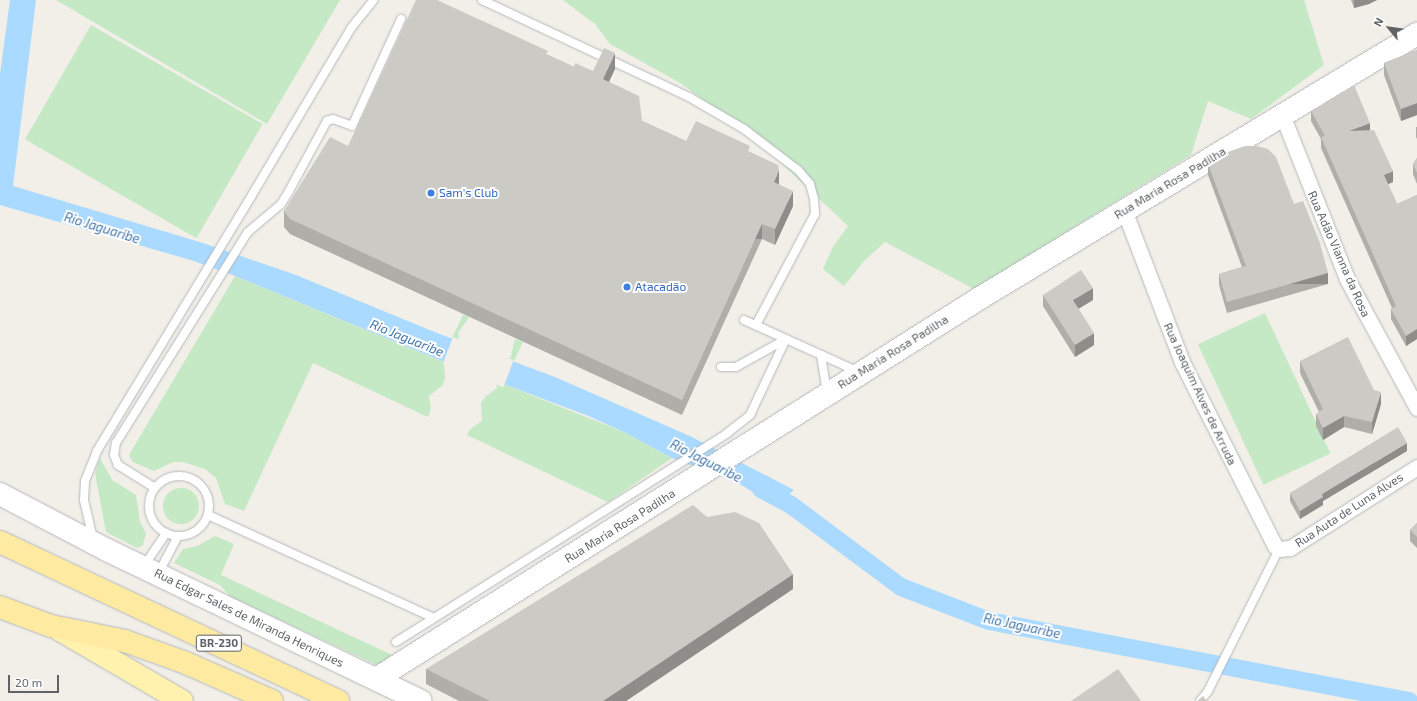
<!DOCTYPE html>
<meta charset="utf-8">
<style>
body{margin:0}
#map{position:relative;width:1417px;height:701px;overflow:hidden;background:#f1efe8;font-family:"Exo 2",sans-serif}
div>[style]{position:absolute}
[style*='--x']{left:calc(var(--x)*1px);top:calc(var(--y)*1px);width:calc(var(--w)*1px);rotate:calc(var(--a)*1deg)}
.green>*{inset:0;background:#c5e8c5;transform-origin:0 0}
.round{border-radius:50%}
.water>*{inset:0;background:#aadaff}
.pier>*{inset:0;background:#f1efe8;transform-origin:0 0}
.canal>*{height:18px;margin:-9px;padding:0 9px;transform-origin:9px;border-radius:9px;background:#aadaff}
.roads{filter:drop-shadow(0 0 1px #b5b8bc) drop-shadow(0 0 1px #b5b8bc)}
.service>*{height:8px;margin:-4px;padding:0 4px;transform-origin:4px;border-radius:4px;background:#fff}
.service>.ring{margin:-4px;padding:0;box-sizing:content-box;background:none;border:8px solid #fff;border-radius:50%}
.minor>*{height:15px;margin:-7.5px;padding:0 7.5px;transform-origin:7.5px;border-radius:7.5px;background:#fff}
.secondary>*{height:22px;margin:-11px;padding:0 11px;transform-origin:11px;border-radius:11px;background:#fff}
.primary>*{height:22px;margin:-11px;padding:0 11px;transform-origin:11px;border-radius:11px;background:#fff2af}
.trunk>*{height:22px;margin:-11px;padding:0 11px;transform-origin:11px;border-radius:11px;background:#feeaa1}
.wall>*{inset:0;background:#afaea9}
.shaded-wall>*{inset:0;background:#8f8d8a;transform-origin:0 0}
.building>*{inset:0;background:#cccac5}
.dots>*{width:11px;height:11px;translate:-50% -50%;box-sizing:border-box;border:2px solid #fff;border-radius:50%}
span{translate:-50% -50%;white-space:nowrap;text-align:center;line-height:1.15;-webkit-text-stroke:4px #fff;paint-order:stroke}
.shield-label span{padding:1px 3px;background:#fff;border:1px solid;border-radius:3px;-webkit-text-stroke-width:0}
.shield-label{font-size:11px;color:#5f6368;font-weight:700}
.street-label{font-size:12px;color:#5f6368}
.shop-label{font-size:12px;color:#366cbe}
.left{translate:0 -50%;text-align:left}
.water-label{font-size:13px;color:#4174aa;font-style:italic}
.north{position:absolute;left:1369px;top:8px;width:40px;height:40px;-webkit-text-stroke:3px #fff;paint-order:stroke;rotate:299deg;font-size:11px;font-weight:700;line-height:16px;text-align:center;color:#5f6368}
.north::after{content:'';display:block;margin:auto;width:14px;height:18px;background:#5f6368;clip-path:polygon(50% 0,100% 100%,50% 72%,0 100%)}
.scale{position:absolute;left:8px;top:675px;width:51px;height:18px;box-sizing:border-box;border:2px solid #5f6368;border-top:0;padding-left:5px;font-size:12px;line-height:14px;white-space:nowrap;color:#5f6368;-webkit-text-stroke:3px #fff;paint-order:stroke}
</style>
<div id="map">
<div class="green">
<i style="clip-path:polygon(56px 0,340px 0,267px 124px)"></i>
<i style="clip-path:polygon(563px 0,1304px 0,1324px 65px,1251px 119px,1208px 101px,1191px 155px,974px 289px,885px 242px,865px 260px,844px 286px,823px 269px,833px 247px,848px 226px,747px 131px,680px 83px,610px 44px,595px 24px)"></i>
<i style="left:91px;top:25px;width:198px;height:132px;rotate:30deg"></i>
<i style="clip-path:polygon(235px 276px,441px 361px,463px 315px,469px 317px,458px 333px,460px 344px,444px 364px,445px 378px,443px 385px,429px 396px,431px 408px,428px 417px,313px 363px,244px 511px,225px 504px,216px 478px,205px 469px,183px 462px,173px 462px,154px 471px,133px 462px,129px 455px)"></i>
<i style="left:1265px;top:313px;width:155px;height:74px;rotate:65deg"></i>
<i style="clip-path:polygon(515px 339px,523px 342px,503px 384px,624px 432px,672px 458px,608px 502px,467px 435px,470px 429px,482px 421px,481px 403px,485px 397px,497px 388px,495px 376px,511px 356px)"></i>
<i style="clip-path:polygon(100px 458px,112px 480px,136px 495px,140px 522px,146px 533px,143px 545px,137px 548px,106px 532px,95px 473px)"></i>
<i class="round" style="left:163px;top:488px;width:36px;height:36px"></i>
<i style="clip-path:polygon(215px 536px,234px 544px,221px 575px,392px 655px,379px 666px,231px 597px,220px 585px,174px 563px,183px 549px,197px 546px)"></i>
</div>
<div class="water">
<i style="clip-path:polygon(10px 0,36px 0,13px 186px,203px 243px,296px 275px,437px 333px,555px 377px,692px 437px,794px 490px,776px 506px,738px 483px,672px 458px,624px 432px,586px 415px,442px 361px,235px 276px,194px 261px,0 205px,0 74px)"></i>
</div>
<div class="pier">
<i style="left:453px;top:337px;width:65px;height:29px;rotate:21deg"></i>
</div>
<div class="canal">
<i style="--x:761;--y:489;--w:34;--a:28"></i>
<i style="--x:791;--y:505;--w:137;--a:36.7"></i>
<i style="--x:901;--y:587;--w:94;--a:21.1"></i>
<i style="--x:989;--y:621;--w:428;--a:10.8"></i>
</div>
<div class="roads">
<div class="service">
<i style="--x:482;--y:0;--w:229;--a:25.1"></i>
<i style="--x:689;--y:97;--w:64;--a:30.2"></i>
<i style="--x:744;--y:129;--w:68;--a:37.2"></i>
<i style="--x:798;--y:170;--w:18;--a:49"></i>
<i style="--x:810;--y:184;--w:16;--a:75"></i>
<i style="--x:814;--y:199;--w:15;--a:86"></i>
<i style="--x:815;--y:214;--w:126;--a:118"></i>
<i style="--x:744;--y:320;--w:124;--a:24.3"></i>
<i style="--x:821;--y:355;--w:37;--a:81"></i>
<i style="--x:721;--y:367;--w:15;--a:0"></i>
<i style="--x:736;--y:367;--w:57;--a:-29.2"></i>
<i class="ring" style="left:149px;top:476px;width:52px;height:52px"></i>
<i style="--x:155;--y:488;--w:44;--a:-148.1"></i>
<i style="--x:118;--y:465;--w:11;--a:-112"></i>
<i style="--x:114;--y:455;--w:12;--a:-81"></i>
<i style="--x:116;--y:443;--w:249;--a:-58"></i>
<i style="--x:248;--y:232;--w:43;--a:-40.3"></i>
<i style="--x:281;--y:204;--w:15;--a:-58"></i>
<i style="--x:289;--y:191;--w:80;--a:-61.5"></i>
<i style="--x:327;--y:121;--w:6;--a:-18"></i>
<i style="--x:333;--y:119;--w:20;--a:20"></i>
<i style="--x:352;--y:126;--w:118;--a:-65.4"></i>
<i style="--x:208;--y:515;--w:248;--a:24.5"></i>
<i style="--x:93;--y:539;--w:40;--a:-103"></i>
<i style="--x:84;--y:500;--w:19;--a:-87"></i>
<i style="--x:85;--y:481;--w:32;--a:-68"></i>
<i style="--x:97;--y:451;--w:299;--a:-58.8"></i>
<i style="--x:252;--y:195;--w:194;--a:-59.3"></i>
<i style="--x:351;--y:28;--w:36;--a:-51"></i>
<i style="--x:144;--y:566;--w:40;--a:-56"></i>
<i style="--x:158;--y:574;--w:43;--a:-62.2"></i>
<i style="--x:396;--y:642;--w:390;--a:-32.2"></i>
<i style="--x:726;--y:434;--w:31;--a:-38"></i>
<i style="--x:750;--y:415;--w:84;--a:-64.7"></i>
<i style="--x:1200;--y:701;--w:13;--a:-51"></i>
<i style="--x:1208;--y:691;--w:159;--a:-63.4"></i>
</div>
<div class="minor">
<i style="--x:1283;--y:117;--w:174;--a:68.4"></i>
<i style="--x:1347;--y:279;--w:147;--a:61.5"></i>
<i style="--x:1124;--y:210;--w:163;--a:69.1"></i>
<i style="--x:1182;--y:362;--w:206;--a:63.2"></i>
<i style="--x:1275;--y:546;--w:5;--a:37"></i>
<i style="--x:1279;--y:549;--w:11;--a:-5"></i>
<i style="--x:1290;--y:548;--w:151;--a:-32.5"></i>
</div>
<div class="secondary">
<i style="--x:0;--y:494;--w:121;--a:27.6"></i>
<i style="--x:107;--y:550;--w:348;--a:25.7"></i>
<i style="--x:376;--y:679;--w:714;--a:-32.24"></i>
<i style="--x:980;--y:298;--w:511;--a:-31.14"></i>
</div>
<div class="primary">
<i style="--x:60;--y:630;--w:141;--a:30.2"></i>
</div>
<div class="trunk">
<i style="--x:0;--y:542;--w:374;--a:25.2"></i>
<i style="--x:0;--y:607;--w:54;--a:20.4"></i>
<i style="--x:51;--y:626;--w:76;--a:11.5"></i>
<i style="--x:125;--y:641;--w:65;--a:19.8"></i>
<i style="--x:186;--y:663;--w:94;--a:23.8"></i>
</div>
</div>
<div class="wall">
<i style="clip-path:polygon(1351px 0,1377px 0,1369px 4px,1354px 8px)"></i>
<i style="clip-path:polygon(1417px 50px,1417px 115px,1401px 121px,1384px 75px,1384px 63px)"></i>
<i style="clip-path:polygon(548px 55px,574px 67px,593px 71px,615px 69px,609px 82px,642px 121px,686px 141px,750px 152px,779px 184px,793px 206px,775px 245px,762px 239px,682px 415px,290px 234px,284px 227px,284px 211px,348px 146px)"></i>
<i style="clip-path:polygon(1311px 111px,1370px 130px,1393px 182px,1388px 184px,1397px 204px,1417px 195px,1417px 339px,1406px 346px,1391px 319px,1391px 309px,1392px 308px,1321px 148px,1321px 139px,1311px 121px)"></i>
<i style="clip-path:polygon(1416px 127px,1417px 127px,1417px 139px,1416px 137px)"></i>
<i style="clip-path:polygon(1417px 158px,1417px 184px,1413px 174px,1413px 164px)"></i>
<i style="clip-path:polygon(1208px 164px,1294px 204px,1328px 284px,1227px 313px,1219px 285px,1219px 274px,1242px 267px,1208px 175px)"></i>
<i style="clip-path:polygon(1043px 295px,1093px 300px,1078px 309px,1094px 345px,1075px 357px,1043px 306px)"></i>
<i style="clip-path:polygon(1300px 361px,1381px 404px,1372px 434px,1344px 427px,1323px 440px,1316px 426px,1316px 414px,1319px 412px,1300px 373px)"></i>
<i style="clip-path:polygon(1407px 451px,1323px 501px,1323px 505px,1300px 519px,1290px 501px,1290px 493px)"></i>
<i style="clip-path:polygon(1417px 523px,1417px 548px,1410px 541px,1410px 530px)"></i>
<i style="clip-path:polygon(793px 589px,626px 701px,459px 701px,426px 684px,426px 669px)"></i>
</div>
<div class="shaded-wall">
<i style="clip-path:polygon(1354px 0,1377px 0,1369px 4px,1354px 8px)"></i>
<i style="clip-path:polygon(615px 53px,615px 69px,603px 94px,603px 79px)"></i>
<i style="clip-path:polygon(1417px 103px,1417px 115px,1401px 121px,1401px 109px)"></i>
<i style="clip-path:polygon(1370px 123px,1370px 133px,1349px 131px)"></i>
<i style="clip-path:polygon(779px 170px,779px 185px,774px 182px)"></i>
<i style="clip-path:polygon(1393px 171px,1393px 182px,1384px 186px,1384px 175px)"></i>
<i style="clip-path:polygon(793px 191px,793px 206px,775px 245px,775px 229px)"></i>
<i style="left:762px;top:224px;width:15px;height:193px;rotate:90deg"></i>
<i style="left:1328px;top:273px;width:11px;height:105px;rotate:90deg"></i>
<i style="clip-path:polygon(1093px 288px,1093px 300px,1073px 312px,1073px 300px)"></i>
<i style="clip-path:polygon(1417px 329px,1417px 339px,1406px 346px,1406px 336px)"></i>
<i style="clip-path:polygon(1094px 333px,1094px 345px,1075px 357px,1075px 345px)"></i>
<i style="clip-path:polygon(1381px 392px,1381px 404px,1372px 434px,1372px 422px)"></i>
<i style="clip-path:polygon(1344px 416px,1344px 427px,1323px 440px,1323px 428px)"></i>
<i style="clip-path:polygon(1407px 443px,1407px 451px,1323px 501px,1323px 505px,1300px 519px,1300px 511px,1322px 494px)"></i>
<i style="clip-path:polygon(793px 574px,793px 589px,626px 701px,603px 701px)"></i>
</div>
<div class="building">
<i style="clip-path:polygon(416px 0,437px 0,548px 51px,546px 54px,574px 67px,575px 63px,593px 71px,604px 48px,615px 53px,603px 79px,639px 96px,642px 121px,686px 141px,696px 121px,750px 146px,748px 151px,778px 165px,779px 170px,774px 182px,793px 191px,775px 229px,762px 224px,682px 400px,290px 219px,284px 211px,330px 137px,348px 146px)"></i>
<i style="clip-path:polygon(1417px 50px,1417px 103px,1401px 109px,1384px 63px)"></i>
<i style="clip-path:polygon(1354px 85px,1370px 123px,1349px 131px,1374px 130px,1393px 171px,1384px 175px,1397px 204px,1417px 195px,1417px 329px,1406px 336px,1391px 309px,1396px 306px,1321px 137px,1325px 136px,1311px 111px)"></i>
<i style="clip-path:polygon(1245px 146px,1257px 146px,1268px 149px,1276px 157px,1294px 204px,1303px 201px,1320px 243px,1328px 273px,1227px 302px,1219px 274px,1246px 266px,1208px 164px,1228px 152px)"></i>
<i style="clip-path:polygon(1417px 158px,1417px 173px,1413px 164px)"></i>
<i style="clip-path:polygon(1081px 270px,1093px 288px,1073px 300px,1094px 333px,1075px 345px,1043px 295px)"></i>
<i style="clip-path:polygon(1348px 337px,1374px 390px,1381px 392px,1372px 422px,1344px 416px,1323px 428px,1316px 414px,1323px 409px,1300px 361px)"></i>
<i style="clip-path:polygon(1398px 427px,1407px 443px,1322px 494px,1323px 497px,1300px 511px,1290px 493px)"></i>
<i style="clip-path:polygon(693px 505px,707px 517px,735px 512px,759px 523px,793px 574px,603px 701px,490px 701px,426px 669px)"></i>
<i style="clip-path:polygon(1417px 523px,1417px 537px,1410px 530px)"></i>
<i style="clip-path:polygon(1118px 669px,1141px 701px,1071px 701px)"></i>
<i style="clip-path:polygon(1203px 696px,1207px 701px,1197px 701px)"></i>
</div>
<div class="dots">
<i style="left:431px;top:193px;background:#3f7fe0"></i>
<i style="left:627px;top:287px;background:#3f7fe0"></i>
</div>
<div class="shield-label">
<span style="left:219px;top:643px">BR-230</span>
</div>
<div class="street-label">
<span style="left:1170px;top:183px;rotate:-31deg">Rua Maria Rosa Padilha</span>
<span style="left:1339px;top:254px;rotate:66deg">Rua Adão Vianna da Rosa</span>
<span style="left:893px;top:352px;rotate:-32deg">Rua Maria Rosa Padilha</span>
<span style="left:1200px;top:394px;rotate:65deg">Rua Joaquim Alves de Arruda</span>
<span style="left:1349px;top:510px;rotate:-33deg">Rua Auta de Luna Alves</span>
<span style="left:620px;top:526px;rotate:-32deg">Rua Maria Rosa Padilha</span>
<span style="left:249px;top:618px;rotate:26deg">Rua Edgar Sales de Miranda Henriques</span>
</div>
<div class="shop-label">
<span class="left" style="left:439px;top:193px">Sam's Club</span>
<span class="left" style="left:635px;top:287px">Atacadão</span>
</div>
<div class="water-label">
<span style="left:102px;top:228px;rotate:17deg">Rio Jaguaribe</span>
<span style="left:407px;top:338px;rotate:22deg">Rio Jaguaribe</span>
<span style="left:706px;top:461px;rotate:27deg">Rio Jaguaribe</span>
<span style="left:1022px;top:626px;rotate:12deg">Rio Jaguaribe</span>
</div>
<div class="north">N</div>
<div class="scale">20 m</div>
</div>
